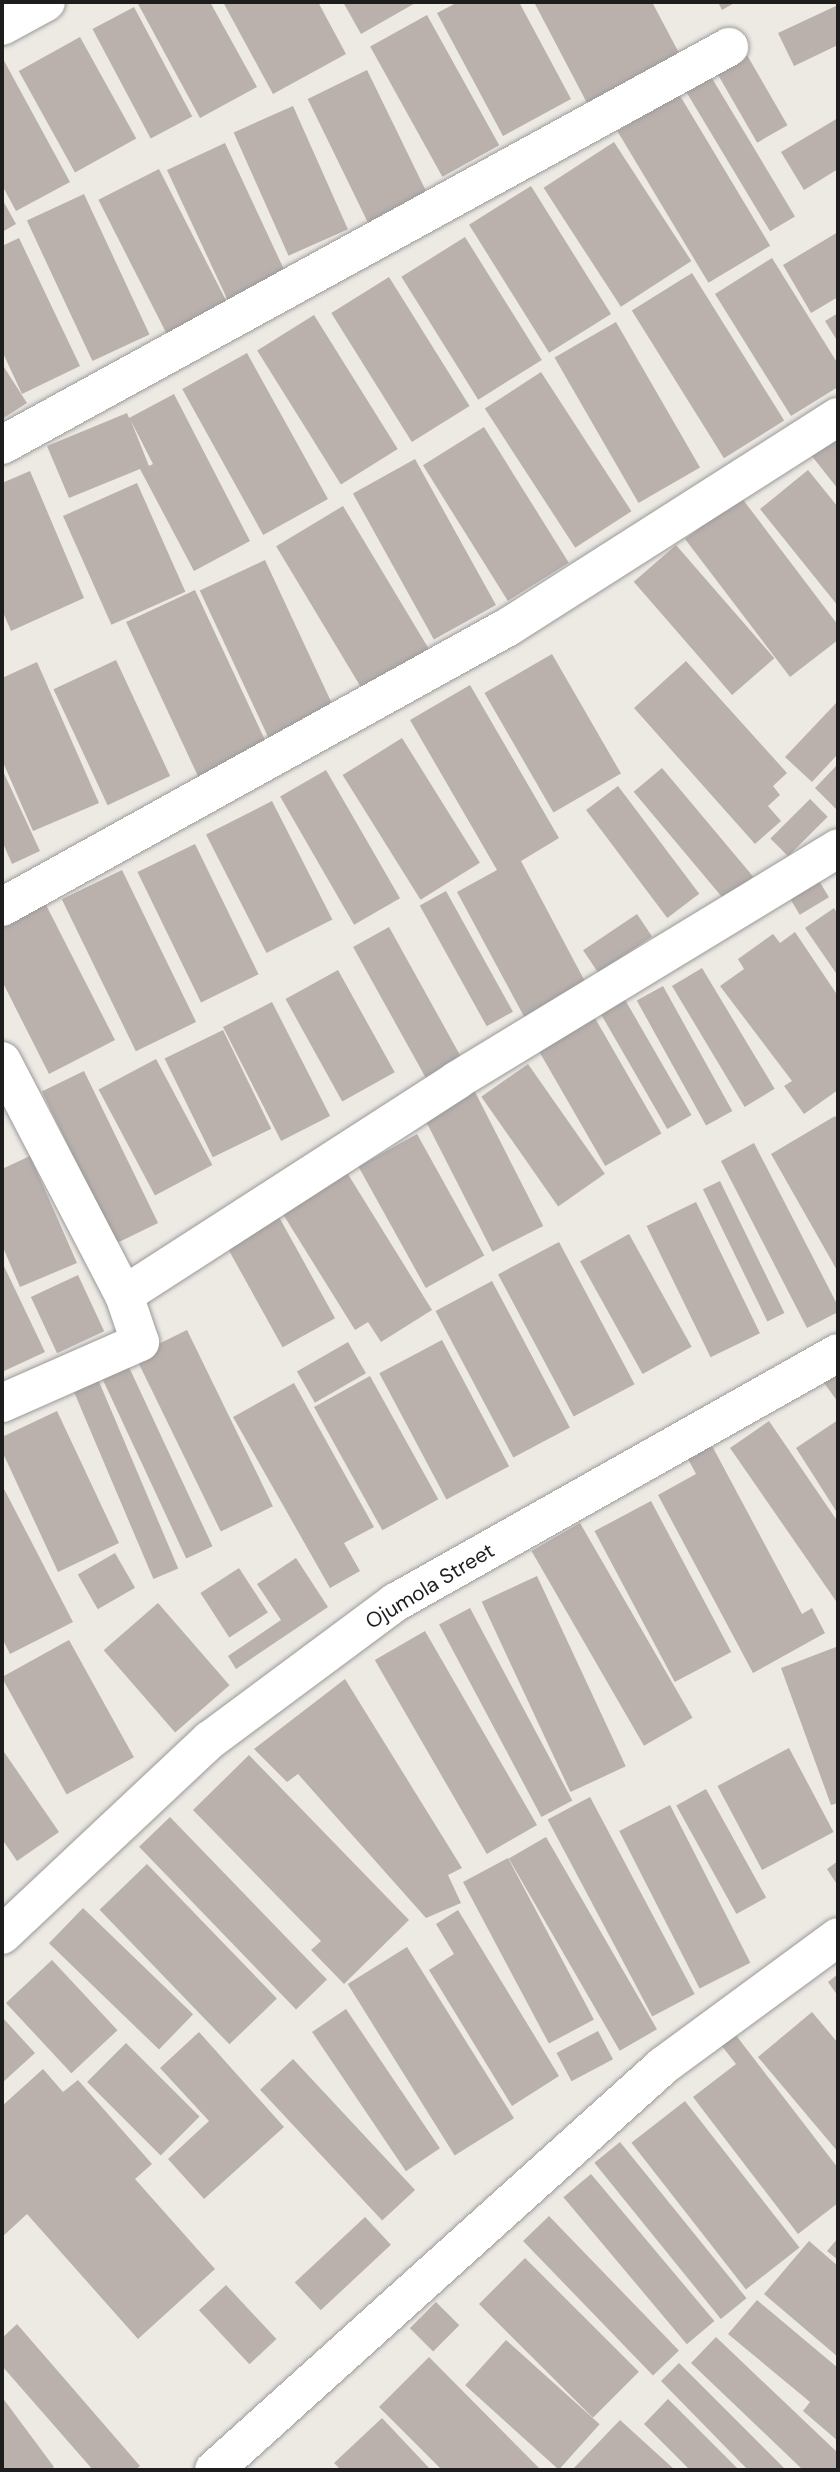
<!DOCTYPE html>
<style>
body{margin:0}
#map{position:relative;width:840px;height:2472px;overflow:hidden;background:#ede9e3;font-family:"DM Sans",sans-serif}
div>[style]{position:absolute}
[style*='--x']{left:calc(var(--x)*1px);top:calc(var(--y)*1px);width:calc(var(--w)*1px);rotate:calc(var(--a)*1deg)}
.building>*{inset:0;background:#bab1ad;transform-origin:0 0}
.roads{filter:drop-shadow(0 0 2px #9a9a9a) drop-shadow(0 0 2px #9a9a9a)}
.minor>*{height:38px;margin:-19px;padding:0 19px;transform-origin:19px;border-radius:19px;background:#fff}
span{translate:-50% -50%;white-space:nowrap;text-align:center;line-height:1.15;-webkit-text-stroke:5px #fff;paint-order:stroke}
.street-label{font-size:21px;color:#1d1d1d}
.frame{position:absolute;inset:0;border:4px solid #1d1d1d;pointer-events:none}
</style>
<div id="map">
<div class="building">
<i style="clip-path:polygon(137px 2px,210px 2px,257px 87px,200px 118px)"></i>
<i style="clip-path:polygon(223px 2px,318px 2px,346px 54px,273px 94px)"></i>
<i style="clip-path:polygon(343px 2px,417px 2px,361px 34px)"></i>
<i style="clip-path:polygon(458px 2px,519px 2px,571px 99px,503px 136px,437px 13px)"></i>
<i style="clip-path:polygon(534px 2px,652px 2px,679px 53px,587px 103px)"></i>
<i style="clip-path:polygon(718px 2px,736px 2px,722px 10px)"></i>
<i style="clip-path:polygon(838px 5px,838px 45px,794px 66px,778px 33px)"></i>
<i style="left:134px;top:7px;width:124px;height:47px;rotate:62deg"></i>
<i style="left:427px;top:15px;width:149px;height:65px;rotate:61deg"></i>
<i style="left:80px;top:37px;width:116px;height:70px;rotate:61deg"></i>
<i style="left:747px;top:55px;width:81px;height:35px;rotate:60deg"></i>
<i style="clip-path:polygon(2px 57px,70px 182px,16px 211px,2px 185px)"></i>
<i style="left:367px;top:70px;width:146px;height:66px;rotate:64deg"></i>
<i style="left:710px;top:75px;width:165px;height:29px;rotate:59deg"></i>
<i style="left:679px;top:94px;width:177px;height:72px;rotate:59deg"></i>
<i style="left:293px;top:106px;width:135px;height:65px;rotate:66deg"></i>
<i style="clip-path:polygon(838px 118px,838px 169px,804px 190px,781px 152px)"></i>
<i style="left:614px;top:142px;width:142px;height:84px;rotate:57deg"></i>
<i style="left:225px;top:143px;width:144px;height:64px;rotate:65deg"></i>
<i style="left:159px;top:169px;width:156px;height:68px;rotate:63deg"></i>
<i style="left:531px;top:186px;width:151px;height:73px;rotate:58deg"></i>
<i style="left:84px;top:194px;width:155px;height:63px;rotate:65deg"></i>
<i style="clip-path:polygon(2px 199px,16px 224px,2px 232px)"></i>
<i style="clip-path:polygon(838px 232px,838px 297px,811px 313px,783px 265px)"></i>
<i style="left:465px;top:237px;width:145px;height:75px;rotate:58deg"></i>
<i style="clip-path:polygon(19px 238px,80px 366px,22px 394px,2px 351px,2px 246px)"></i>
<i style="clip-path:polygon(772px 258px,838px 364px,838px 387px,791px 416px,715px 294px)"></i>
<i style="left:692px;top:273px;width:174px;height:71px;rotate:58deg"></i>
<i style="left:389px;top:277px;width:152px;height:68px;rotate:58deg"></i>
<i style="clip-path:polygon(838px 313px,838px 342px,825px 321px)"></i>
<i style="left:314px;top:315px;width:158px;height:67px;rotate:58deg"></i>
<i style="left:616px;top:322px;width:168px;height:71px;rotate:60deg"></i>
<i style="left:247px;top:353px;width:167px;height:74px;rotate:61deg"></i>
<i style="clip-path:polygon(2px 364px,27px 403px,2px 419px)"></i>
<i style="left:541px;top:372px;width:166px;height:67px;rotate:57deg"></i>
<i style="clip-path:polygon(evenodd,174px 394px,250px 541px,194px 571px,140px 469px,69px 498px,47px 446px,127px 413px,129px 418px,174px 394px,131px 421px,153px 464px,149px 466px,131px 421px)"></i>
<i style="left:484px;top:427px;width:160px;height:72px;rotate:58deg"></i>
<i style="clip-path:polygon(838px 434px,838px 489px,811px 455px)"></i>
<i style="left:415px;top:459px;width:167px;height:71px;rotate:61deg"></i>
<i style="clip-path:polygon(808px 470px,838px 507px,838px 606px,760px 509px)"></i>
<i style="clip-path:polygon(30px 471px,84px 598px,11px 631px,2px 610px,2px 483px)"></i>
<i style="left:137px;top:483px;width:119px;height:81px;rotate:66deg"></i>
<i style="clip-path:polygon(741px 497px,838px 625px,838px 640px,790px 677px,685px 539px)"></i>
<i style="left:343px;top:506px;width:174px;height:78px;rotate:59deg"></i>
<i style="left:676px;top:545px;width:150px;height:56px;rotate:49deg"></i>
<i style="left:265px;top:560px;width:162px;height:72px;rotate:65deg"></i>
<i style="left:195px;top:590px;width:174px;height:76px;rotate:65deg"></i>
<i style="left:552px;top:654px;width:138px;height:78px;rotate:60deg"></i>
<i style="left:116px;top:660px;width:128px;height:69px;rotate:65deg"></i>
<i style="clip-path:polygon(686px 661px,787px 773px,773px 786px,780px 795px,768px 806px,781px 821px,755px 844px,634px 708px)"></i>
<i style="clip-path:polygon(37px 662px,99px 803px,33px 831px,2px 760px,2px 678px)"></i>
<i style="clip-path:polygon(470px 685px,559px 838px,521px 861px,589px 989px,527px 1022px,457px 892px,497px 870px,410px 720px)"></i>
<i style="clip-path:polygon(838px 701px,838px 754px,812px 782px,785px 757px)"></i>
<i style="left:402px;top:738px;width:147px;height:70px;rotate:58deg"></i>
<i style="clip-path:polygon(838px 764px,838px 811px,815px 788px)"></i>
<i style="left:662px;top:768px;width:142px;height:37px;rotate:50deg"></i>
<i style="clip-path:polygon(2px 769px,40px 851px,12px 864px,2px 841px)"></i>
<i style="left:326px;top:770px;width:148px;height:53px;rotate:60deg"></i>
<i style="left:618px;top:786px;width:135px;height:40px;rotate:53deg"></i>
<i style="left:810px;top:799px;width:25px;height:56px;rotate:45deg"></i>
<i style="left:272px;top:801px;width:133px;height:74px;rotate:63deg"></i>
<i style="left:195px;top:844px;width:145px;height:64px;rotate:64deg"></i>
<i style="left:122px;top:870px;width:169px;height:67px;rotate:64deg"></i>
<i style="left:815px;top:874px;width:27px;height:34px;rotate:59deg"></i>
<i style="left:446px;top:891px;width:138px;height:30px;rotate:61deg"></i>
<i style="clip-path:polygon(44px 901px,115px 1040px,49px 1074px,2px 981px,2px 923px)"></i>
<i style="clip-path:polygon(834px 908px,838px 915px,838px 976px,805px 928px)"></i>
<i style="left:637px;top:914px;width:27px;height:65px;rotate:56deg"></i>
<i style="left:389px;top:927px;width:150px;height:41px;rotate:61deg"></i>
<i style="clip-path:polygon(795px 932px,838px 996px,838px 1090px,804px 1114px,784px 1086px,792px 1081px,720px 986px,744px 969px,738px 959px,773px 934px,780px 943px)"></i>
<i style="left:702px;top:968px;width:141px;height:35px;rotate:59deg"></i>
<i style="left:338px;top:970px;width:117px;height:60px;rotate:61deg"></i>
<i style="left:663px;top:986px;width:143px;height:30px;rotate:61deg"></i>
<i style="left:624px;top:998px;width:135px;height:28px;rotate:60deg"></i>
<i style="left:272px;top:1002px;width:128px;height:55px;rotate:63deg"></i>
<i style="left:592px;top:1013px;width:139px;height:65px;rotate:60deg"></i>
<i style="left:223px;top:1030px;width:110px;height:65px;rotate:64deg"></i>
<i style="left:156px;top:1059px;width:120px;height:65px;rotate:62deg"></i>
<i style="left:528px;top:1064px;width:134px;height:57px;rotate:55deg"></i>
<i style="left:84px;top:1071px;width:169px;height:47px;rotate:64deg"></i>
<i style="left:472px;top:1086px;width:157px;height:57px;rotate:63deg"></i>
<i style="clip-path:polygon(835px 1116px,838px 1121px,838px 1272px,771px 1154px)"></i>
<i style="left:417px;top:1134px;width:139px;height:67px;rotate:61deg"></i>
<i style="clip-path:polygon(754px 1143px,838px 1306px,838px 1312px,807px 1328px,721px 1161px)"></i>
<i style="clip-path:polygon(30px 1156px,77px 1263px,20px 1287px,2px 1245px,2px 1169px)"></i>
<i style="clip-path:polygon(346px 1171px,432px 1310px,381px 1342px,368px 1322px,355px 1330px,281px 1211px)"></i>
<i style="left:720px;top:1181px;width:147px;height:19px;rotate:64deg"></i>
<i style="left:696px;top:1202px;width:146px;height:55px;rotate:64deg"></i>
<i style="left:274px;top:1208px;width:126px;height:60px;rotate:61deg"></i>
<i style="left:629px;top:1234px;width:129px;height:56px;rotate:61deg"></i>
<i style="left:559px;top:1242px;width:161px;height:69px;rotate:62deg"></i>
<i style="clip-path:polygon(2px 1262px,45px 1352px,2px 1372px)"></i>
<i style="left:78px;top:1275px;width:62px;height:52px;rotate:65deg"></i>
<i style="left:492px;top:1281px;width:166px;height:64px;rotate:62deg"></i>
<i style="left:187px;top:1330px;width:196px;height:58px;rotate:64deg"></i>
<i style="left:442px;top:1340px;width:143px;height:71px;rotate:62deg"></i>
<i style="left:348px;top:1342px;width:36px;height:59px;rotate:60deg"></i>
<i style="left:128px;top:1365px;width:200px;height:29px;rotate:65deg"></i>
<i style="clip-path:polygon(838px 1373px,838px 1402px,824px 1383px)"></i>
<i style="left:370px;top:1376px;width:141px;height:64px;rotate:61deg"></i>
<i style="left:97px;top:1377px;width:208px;height:27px;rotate:67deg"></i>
<i style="clip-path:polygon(294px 1383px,374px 1527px,344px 1543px,360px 1571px,330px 1588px,233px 1417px)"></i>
<i style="clip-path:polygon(57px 1411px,119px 1543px,58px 1572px,2px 1451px,2px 1437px)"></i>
<i style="clip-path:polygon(838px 1420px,838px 1514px,796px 1448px)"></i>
<i style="clip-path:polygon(769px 1421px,838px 1522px,838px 1604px,730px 1448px)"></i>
<i style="clip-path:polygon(710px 1442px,802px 1614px,812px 1608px,825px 1633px,753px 1673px,658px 1495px,696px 1474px,686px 1455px)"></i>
<i style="clip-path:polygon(2px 1485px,73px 1622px,10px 1654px,2px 1638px)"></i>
<i style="left:651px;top:1501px;width:171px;height:64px;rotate:62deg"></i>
<i style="left:580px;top:1523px;width:225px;height:56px;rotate:60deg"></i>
<i style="left:115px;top:1553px;width:40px;height:43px;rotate:60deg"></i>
<i style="clip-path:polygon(296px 1558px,328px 1607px,236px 1669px,228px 1656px,281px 1620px,257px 1584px)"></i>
<i style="left:239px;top:1568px;width:53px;height:46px;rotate:57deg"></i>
<i style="left:537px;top:1576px;width:210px;height:61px;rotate:65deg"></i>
<i style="left:158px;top:1603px;width:109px;height:72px;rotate:49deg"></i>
<i style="left:470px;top:1608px;width:218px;height:35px;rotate:62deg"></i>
<i style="left:425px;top:1631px;width:224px;height:58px;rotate:60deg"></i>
<i style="left:69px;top:1640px;width:134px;height:77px;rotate:61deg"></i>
<i style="clip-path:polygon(836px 1647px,838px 1803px,831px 1805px,781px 1668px)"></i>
<i style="clip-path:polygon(345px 1679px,462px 1868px,448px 1875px,461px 1903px,426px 1918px,298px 1774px,287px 1782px,254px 1749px)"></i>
<i style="left:789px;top:1748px;width:95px;height:81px;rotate:62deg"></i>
<i style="clip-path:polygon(2px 1749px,59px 1832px,17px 1861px,2px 1839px)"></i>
<i style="clip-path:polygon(249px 1755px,409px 1920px,344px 1984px,311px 1950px,321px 1941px,193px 1810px)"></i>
<i style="left:706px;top:1789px;width:124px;height:34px;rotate:61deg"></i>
<i style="left:590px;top:1797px;width:223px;height:48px;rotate:62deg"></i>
<i style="left:670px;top:1805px;width:177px;height:57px;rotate:63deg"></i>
<i style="left:170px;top:1817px;width:226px;height:43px;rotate:46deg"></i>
<i style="left:546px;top:1837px;width:222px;height:43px;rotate:60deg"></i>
<i style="left:508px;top:1858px;width:183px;height:51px;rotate:62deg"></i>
<i style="clip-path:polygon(838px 1861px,838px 1886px,827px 1869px)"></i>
<i style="left:147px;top:1864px;width:187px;height:66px;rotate:46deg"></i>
<i style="left:83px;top:1908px;width:153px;height:49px;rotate:44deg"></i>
<i style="clip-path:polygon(458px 1910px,559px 2076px,512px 2106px,429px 1970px,454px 1954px,436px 1924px)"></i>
<i style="left:407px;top:1947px;width:202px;height:70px;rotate:58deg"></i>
<i style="left:52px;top:1960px;width:96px;height:63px;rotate:47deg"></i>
<i style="clip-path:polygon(838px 1974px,838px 1996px,828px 1982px)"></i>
<i style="left:346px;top:2009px;width:168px;height:41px;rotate:56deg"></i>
<i style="clip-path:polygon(812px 2012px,838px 2043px,838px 2152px,758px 2057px)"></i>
<i style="clip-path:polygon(2px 2017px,35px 2053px,2px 2083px)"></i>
<i style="left:598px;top:2031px;width:32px;height:47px;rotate:62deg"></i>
<i style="clip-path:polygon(199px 2032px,284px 2127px,204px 2199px,168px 2159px,209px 2121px,160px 2068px)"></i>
<i style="clip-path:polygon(735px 2034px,838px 2168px,838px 2203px,798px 2234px,693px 2097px,736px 2064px,721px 2045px)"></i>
<i style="left:126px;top:2043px;width:104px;height:55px;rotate:45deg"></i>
<i style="left:293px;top:2059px;width:179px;height:45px;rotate:47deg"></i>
<i style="clip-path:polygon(43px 2069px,63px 2092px,78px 2080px,152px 2164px,135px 2179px,215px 2269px,138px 2339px,27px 2214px,2px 2237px,2px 2106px)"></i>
<i style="left:685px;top:2101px;width:186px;height:68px;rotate:52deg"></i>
<i style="left:620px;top:2142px;width:201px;height:33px;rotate:51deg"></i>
<i style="left:591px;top:2174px;width:192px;height:36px;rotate:50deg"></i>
<i style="left:549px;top:2216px;width:187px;height:36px;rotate:46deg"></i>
<i style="left:365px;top:2217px;width:38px;height:96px;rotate:47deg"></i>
<i style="clip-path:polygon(838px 2238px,838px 2260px,827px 2251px)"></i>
<i style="clip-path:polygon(809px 2241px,838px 2266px,838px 2357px,764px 2294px)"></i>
<i style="left:525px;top:2258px;width:161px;height:65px;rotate:45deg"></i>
<i style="left:226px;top:2285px;width:74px;height:37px;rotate:47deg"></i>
<i style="clip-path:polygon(757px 2300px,838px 2368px,838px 2441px,803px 2411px,810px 2402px,728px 2334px)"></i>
<i style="left:436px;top:2302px;width:33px;height:37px;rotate:45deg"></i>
<i style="clip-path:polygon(17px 2324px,140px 2466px,135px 2470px,93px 2470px,2px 2366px,2px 2338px)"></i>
<i style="clip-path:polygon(716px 2337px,838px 2453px,838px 2470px,803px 2470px,691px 2363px)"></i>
<i style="left:506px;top:2340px;width:126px;height:61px;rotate:42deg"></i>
<i style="clip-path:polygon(429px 2357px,541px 2470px,442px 2470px,379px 2407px)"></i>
<i style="clip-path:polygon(679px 2363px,786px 2470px,748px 2470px,661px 2381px)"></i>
<i style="clip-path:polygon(2px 2397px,54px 2467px,49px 2470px,2px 2470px)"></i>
<i style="clip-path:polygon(668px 2399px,739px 2470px,690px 2470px,644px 2424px)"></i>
<i style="clip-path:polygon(382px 2418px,431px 2470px,341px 2470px,334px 2463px)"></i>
<i style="clip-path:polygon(620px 2420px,675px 2470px,572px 2470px)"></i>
</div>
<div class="roads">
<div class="minor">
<i style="--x:2;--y:26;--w:50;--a:-28.6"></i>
<i style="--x:2;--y:445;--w:829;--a:-28.7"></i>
<i style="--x:2;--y:907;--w:578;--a:-28.96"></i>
<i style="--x:508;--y:627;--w:391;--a:-32.5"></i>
<i style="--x:2;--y:1061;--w:264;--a:62.5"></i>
<i style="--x:2;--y:1403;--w:151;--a:-23.8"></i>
<i style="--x:140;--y:1342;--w:50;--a:-108.8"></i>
<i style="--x:124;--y:1295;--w:396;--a:-32.8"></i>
<i style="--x:457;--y:1080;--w:446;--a:-31.3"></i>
<i style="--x:2;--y:1935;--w:285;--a:-43.2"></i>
<i style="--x:210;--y:1740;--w:232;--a:-36.6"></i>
<i style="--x:396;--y:1602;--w:507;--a:-29.39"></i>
<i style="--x:214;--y:2470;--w:605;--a:-41.99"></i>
<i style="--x:664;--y:2065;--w:216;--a:-36.3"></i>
</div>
</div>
<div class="street-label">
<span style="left:430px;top:1586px;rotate:-31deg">Ojumola Street</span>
</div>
<div class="frame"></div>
</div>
